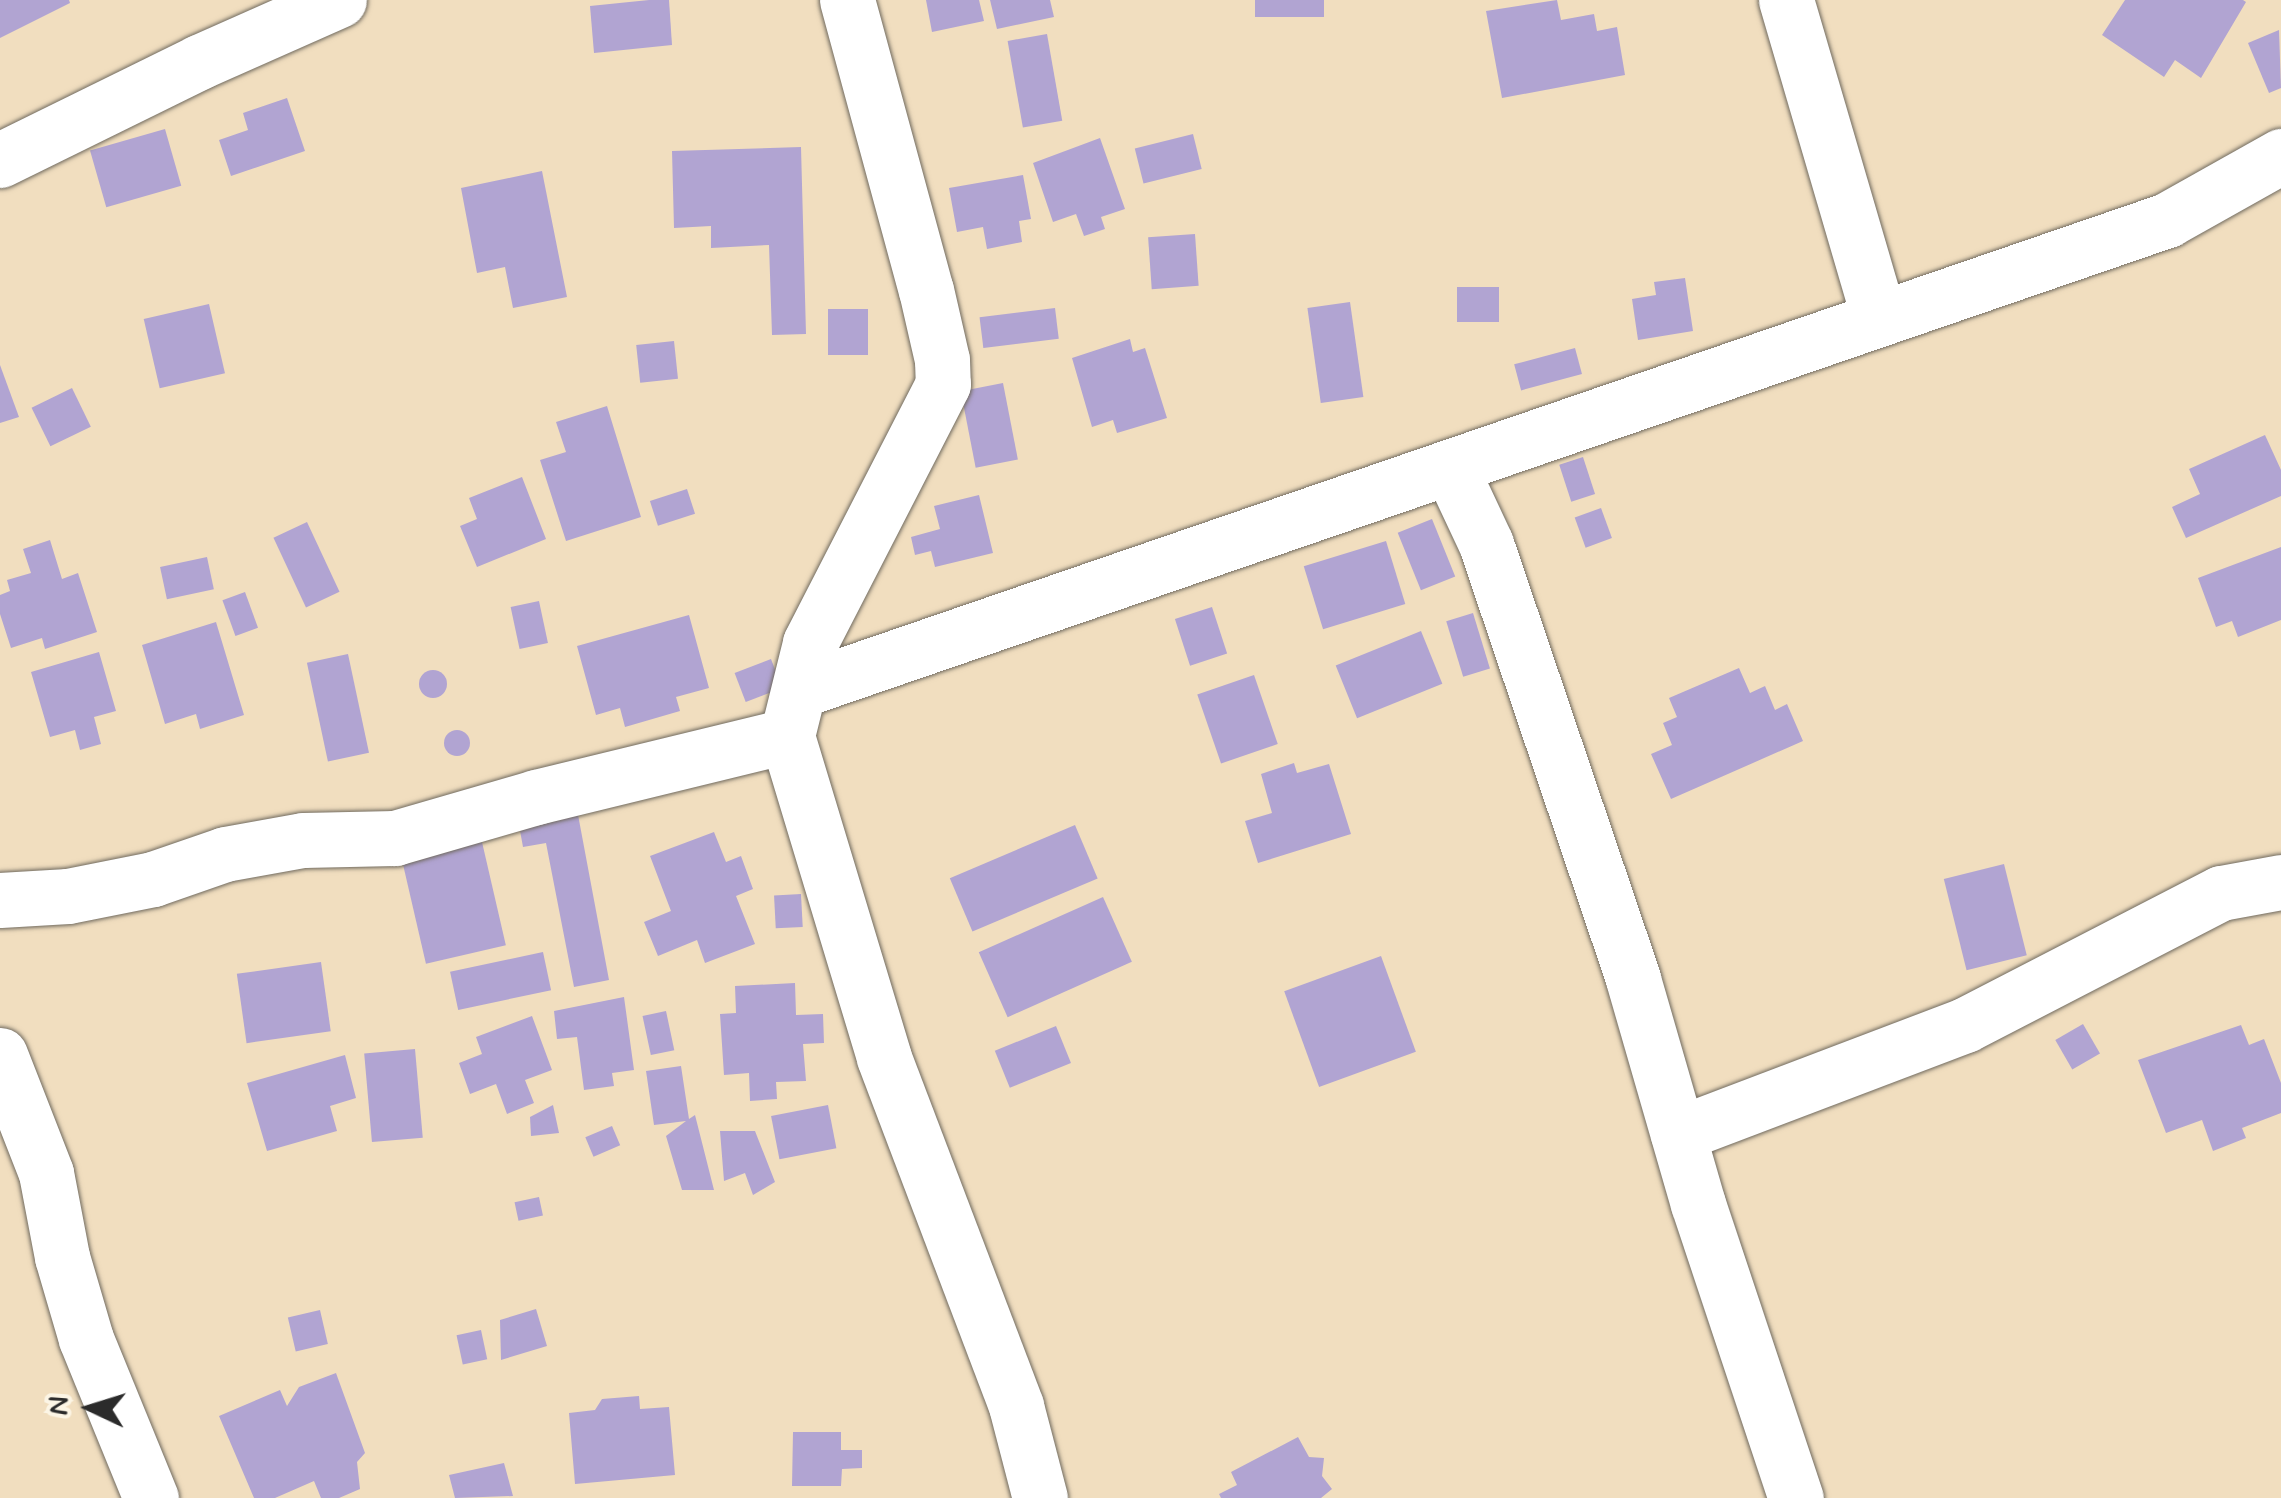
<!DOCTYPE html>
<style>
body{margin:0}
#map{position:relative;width:2281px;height:1498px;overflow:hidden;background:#f1debf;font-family:Mynerve,sans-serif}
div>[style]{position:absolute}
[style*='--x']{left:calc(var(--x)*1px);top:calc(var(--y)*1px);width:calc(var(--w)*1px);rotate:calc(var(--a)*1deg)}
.building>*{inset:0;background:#b1a4d2;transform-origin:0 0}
.round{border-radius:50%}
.roads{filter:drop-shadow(0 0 2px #706a5f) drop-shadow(0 0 2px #706a5f)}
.minor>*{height:55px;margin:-27.5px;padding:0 27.5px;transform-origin:27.5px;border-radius:27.5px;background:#fff}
span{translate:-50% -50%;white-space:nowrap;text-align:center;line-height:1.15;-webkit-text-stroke:8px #fcf5e5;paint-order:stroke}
.north{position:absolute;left:40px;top:1358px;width:100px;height:100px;-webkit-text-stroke:8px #fcf5e5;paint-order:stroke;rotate:274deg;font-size:28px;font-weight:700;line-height:40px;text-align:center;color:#2b2b2b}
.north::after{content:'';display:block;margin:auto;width:35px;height:45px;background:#2b2b2b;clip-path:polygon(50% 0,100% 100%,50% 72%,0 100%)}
</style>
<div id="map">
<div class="building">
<i style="clip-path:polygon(0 0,69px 0,70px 3px,0 38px)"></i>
<i style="clip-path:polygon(649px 0,669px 0,672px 45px,594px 53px,590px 6px)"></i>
<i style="clip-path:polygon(926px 0,979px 0,984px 21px,932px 32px)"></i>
<i style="clip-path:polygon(990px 0,1050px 0,1054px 17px,997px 29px)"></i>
<i style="left:1255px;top:0;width:69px;height:17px"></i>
<i style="clip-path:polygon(1557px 0,1561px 20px,1594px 14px,1597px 31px,1617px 27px,1625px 75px,1502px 98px,1486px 11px)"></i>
<i style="clip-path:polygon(2125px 0,2243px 0,2246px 2px,2201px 78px,2175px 60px,2164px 77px,2102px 35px)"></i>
<i style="clip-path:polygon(2279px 30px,2281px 88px,2269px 93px,2248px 43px)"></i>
<i style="left:1047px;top:34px;width:88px;height:40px;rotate:80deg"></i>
<i style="clip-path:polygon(287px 98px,305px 151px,231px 176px,219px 140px,248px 130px,243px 113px)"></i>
<i style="left:165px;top:129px;width:59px;height:78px;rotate:74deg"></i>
<i style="left:1193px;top:134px;width:36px;height:60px;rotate:76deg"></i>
<i style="clip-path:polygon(1100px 138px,1125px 209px,1101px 217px,1105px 229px,1084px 236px,1076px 214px,1053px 222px,1033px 163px)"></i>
<i style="clip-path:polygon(801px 147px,806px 334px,772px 335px,769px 245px,711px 248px,711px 226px,674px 228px,672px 151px)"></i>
<i style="clip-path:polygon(542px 171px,567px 297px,513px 308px,505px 267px,477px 273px,461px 188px)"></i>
<i style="clip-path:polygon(1023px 175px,1031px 219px,1019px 221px,1022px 242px,987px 249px,983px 227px,957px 232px,949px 188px)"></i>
<i style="left:1195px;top:234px;width:52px;height:47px;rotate:86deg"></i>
<i style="clip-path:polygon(1685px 278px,1693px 331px,1638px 340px,1632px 299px,1656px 295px,1654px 282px)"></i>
<i style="left:1457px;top:287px;width:42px;height:35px"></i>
<i style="left:1350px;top:302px;width:96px;height:43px;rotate:82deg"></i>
<i style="left:209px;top:304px;width:71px;height:67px;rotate:77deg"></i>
<i style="left:1055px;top:308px;width:31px;height:76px;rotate:83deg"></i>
<i style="left:828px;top:309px;width:40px;height:46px"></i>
<i style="clip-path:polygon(1130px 339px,1133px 352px,1145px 348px,1167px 418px,1117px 433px,1113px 420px,1092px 427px,1072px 358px)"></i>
<i style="left:674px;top:341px;width:38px;height:38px;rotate:84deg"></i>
<i style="left:1575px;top:348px;width:27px;height:63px;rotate:75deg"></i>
<i style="clip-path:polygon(0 365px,19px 417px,0 423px)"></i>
<i style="left:1003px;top:383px;width:78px;height:43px;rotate:79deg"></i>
<i style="left:72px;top:388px;width:43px;height:45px;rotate:64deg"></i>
<i style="clip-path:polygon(607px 406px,641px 517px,566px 541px,540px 460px,566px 452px,556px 422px)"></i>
<i style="clip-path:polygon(2265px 435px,2281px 470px,2281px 496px,2186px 538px,2172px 507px,2200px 494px,2189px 469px)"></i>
<i style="left:1583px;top:457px;width:39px;height:25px;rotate:72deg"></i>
<i style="clip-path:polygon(522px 477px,546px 539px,477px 567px,460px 526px,477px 519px,469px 498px)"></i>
<i style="left:687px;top:489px;width:26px;height:39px;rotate:72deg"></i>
<i style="clip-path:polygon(979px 495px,993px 553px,935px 567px,931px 551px,915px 555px,911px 537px,940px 529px,934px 506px)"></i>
<i style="left:1601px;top:508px;width:32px;height:28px;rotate:70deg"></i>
<i style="left:1432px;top:519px;width:62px;height:37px;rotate:68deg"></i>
<i style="left:307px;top:522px;width:77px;height:37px;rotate:65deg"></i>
<i style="clip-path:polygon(50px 540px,62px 579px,78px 573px,97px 632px,45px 649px,42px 638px,11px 648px,0 614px,0 595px,10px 591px,7px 580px,31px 573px,23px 549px)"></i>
<i style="left:1386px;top:541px;width:66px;height:86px;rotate:73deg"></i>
<i style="clip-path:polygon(2281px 547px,2281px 620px,2238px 637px,2232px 621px,2216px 627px,2198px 578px)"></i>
<i style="left:207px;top:557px;width:33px;height:48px;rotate:78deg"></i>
<i style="left:245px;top:592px;width:38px;height:24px;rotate:70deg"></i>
<i style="left:539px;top:601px;width:43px;height:29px;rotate:78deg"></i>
<i style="left:1212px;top:607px;width:49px;height:39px;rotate:72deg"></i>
<i style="left:1473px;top:613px;width:58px;height:28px;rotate:73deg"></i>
<i style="clip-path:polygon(689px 615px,709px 688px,676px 697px,680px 711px,625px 727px,620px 708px,596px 715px,577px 646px)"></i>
<i style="clip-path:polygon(216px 622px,244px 715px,200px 729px,196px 714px,165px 724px,142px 645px)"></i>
<i style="left:1421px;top:631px;width:57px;height:92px;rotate:68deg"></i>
<i style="clip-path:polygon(99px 652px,116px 711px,94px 717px,101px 744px,80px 750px,75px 730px,50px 737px,31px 672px)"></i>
<i style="left:348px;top:654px;width:101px;height:42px;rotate:78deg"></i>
<i style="left:771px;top:659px;width:31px;height:39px;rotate:69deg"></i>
<i style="clip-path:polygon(1739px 668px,1750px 693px,1765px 686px,1775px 710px,1787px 704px,1803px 741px,1671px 799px,1651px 754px,1672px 745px,1663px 723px,1677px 717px,1669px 698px)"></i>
<i class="round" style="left:419px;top:670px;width:28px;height:28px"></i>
<i style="left:1254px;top:675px;width:73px;height:60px;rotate:71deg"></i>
<i class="round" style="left:444px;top:730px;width:26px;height:26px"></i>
<i style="clip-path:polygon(1294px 763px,1297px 773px,1329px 764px,1351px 834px,1258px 863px,1245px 821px,1272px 813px,1261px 774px)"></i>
<i style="clip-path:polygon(576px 804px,609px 980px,574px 987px,546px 843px,523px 847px,517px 814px)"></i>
<i style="left:1075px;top:825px;width:58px;height:136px;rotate:67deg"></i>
<i style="clip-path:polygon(714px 832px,726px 862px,741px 856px,753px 889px,736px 896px,755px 944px,705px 963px,697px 940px,658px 956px,644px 922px,671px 911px,650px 856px)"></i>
<i style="left:482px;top:842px;width:106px;height:82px;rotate:77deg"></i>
<i style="left:2004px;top:864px;width:94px;height:62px;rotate:76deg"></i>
<i style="left:801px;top:894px;width:33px;height:27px;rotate:87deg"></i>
<i style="left:1103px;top:897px;width:71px;height:136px;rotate:66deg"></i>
<i style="left:543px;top:952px;width:39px;height:95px;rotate:78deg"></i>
<i style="left:1381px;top:956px;width:102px;height:103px;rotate:70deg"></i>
<i style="left:321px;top:962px;width:70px;height:85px;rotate:82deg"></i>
<i style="clip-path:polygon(795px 983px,796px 1015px,823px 1014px,824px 1043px,803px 1044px,806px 1081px,776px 1082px,777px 1099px,750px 1101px,749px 1073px,724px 1075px,720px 1014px,736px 1013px,735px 986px)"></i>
<i style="clip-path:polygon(624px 997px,634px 1070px,612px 1073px,614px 1086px,584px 1090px,577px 1037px,557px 1039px,554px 1011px)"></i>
<i style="left:666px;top:1011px;width:40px;height:24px;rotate:78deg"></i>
<i style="clip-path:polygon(532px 1016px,552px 1070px,525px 1080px,534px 1103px,507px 1114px,496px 1084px,470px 1094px,459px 1063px,482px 1054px,476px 1037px)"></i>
<i style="left:2083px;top:1024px;width:34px;height:32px;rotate:60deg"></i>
<i style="clip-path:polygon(2241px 1025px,2249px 1045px,2264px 1039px,2281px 1083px,2281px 1113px,2242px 1128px,2246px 1138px,2213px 1151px,2202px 1120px,2166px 1133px,2138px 1060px)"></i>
<i style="left:1056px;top:1026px;width:40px;height:66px;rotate:68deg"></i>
<i style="left:415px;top:1049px;width:89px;height:51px;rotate:85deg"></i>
<i style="clip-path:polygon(345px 1055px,356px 1098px,330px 1106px,337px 1131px,267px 1151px,247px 1083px)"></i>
<i style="clip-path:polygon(681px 1066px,689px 1119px,695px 1115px,714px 1190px,682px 1190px,666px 1136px,686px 1121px,654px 1125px,646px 1071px)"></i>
<i style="clip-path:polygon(553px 1105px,559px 1133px,531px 1136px,530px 1117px)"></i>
<i style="left:828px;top:1105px;width:44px;height:58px;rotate:79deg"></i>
<i style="left:612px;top:1126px;width:21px;height:29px;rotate:67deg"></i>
<i style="clip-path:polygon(720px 1131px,755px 1131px,775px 1182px,753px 1195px,745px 1173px,724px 1181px)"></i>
<i style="left:539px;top:1197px;width:19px;height:25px;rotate:78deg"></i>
<i style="clip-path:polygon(536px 1309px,547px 1346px,501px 1360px,500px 1320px)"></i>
<i style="left:320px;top:1310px;width:35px;height:33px;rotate:77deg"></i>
<i style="left:481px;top:1330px;width:30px;height:25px;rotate:78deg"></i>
<i style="clip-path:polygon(336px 1373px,365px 1453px,357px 1462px,360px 1489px,339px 1498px,321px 1498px,314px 1481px,275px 1498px,254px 1498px,219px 1416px,280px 1390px,287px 1406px,299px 1387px)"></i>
<i style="clip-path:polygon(639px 1396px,640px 1409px,669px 1407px,675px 1475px,575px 1484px,569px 1413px,595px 1410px,602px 1399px)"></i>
<i style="clip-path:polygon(793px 1432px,841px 1432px,841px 1450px,862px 1450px,862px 1468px,842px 1469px,841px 1486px,792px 1486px)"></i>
<i style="clip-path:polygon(1298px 1437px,1309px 1457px,1324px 1458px,1322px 1476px,1332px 1489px,1321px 1498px,1221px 1498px,1219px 1494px,1237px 1485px,1231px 1472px)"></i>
<i style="clip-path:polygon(504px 1463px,513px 1496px,455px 1498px,449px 1475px)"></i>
</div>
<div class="roads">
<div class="minor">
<i style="--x:847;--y:0;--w:301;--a:74.8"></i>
<i style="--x:926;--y:290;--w:72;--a:77.1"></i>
<i style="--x:942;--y:360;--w:24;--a:88"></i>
<i style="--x:943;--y:384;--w:291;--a:117.2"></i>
<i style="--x:810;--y:643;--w:96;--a:103.9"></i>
<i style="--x:787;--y:736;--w:336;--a:73.2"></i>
<i style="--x:884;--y:1058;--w:372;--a:69.2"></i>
<i style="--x:1016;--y:1406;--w:95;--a:75.4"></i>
<i style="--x:1786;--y:0;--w:331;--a:73.7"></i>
<i style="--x:0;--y:160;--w:222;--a:-26.2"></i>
<i style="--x:199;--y:62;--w:153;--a:-23.9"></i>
<i style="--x:1450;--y:467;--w:85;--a:64.9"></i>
<i style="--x:1486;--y:544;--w:459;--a:71.3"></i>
<i style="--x:1633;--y:979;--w:234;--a:73.9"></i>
<i style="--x:1698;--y:1204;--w:310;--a:71.6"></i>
<i style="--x:800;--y:690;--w:1446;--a:-18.97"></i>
<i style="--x:2167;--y:220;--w:131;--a:-29.3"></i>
<i style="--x:0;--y:900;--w:68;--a:-3.4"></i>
<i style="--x:68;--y:896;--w:87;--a:-11.3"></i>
<i style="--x:153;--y:879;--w:76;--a:-19.1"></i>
<i style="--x:225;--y:854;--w:79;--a:-10.2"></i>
<i style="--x:303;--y:840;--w:92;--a:-1.2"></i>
<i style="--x:395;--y:838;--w:147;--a:-16.2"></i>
<i style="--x:536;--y:797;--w:258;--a:-13.7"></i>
<i style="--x:0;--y:1055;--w:127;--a:68.7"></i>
<i style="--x:46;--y:1173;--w:86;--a:79.2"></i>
<i style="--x:62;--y:1257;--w:85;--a:73.7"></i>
<i style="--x:86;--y:1339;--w:172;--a:67.8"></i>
<i style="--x:1678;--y:1134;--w:307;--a:-20.8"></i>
<i style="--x:1965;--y:1025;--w:288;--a:-27.3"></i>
<i style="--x:2221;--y:893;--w:61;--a:-10.4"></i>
</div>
</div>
<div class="north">N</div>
</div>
